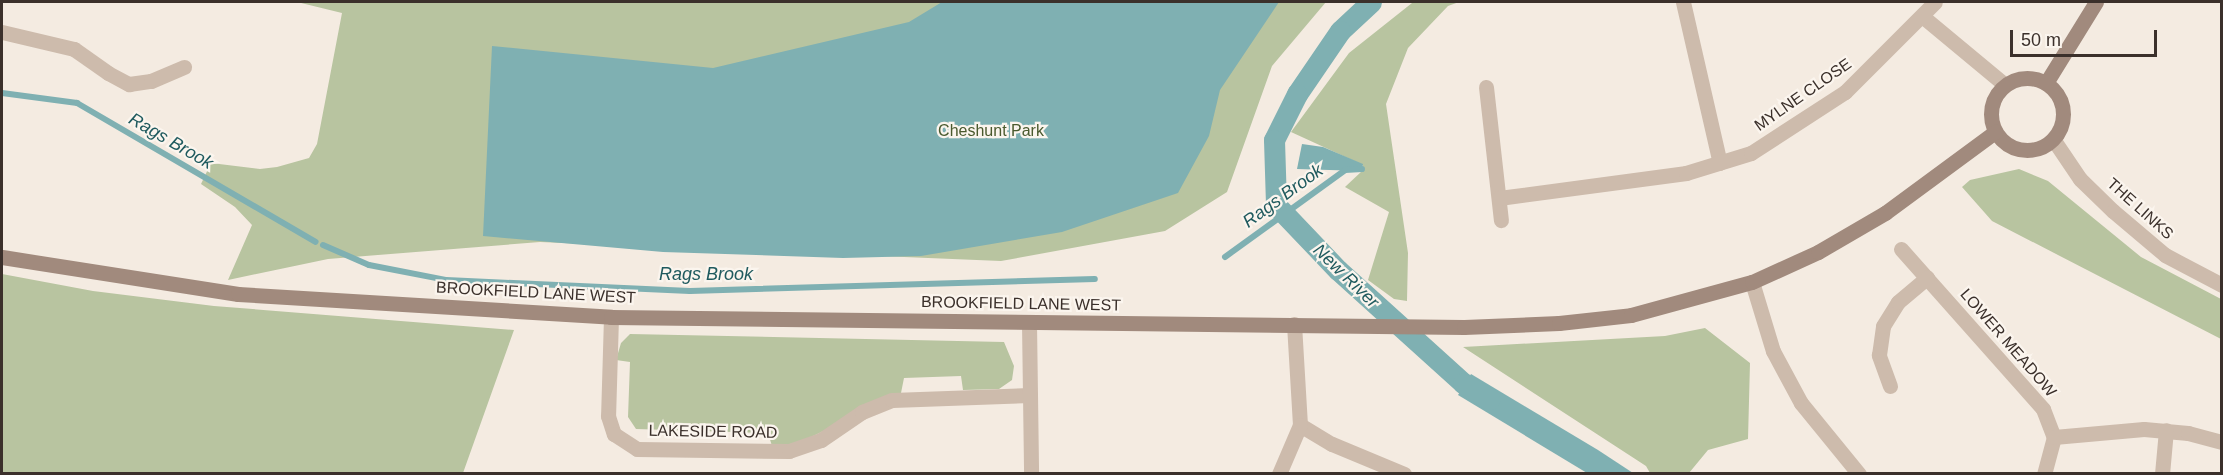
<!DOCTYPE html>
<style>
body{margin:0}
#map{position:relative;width:2223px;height:475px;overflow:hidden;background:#f4ebe1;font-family:Arial,sans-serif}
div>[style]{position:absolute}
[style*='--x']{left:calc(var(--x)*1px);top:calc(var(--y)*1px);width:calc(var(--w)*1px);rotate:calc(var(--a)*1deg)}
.green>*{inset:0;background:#b8c4a0}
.water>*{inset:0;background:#7fb0b2}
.stream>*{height:6px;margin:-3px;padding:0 3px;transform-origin:3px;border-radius:3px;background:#7fb0b2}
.canal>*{height:21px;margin:-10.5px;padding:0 10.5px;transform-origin:10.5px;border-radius:10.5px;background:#7fb0b2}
.street>*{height:15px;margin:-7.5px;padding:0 7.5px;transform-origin:7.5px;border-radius:7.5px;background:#cdbbac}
.secondary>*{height:15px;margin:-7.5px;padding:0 7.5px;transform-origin:7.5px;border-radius:7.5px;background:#a18a7d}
.secondary>.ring{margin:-7.5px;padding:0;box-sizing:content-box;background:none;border:15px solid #a18a7d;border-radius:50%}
span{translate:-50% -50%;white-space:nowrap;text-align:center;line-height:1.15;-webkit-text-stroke:4.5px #fbf5ee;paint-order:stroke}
.street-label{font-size:16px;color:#3b302b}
.park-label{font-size:16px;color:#4a5a2e}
.water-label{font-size:18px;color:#1f5a5e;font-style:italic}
.frame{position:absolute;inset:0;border:3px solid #3b302b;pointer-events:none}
.scale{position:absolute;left:2010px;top:30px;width:147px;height:27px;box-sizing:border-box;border:3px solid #3b302b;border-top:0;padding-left:8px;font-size:18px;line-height:21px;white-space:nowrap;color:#3b302b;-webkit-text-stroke:4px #fbf5ee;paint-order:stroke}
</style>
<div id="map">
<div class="green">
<i style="clip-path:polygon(297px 2px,1326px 2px,1272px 66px,1227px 192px,1165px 231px,1001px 261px,540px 242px,328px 259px,228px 280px,252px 225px,235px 207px,201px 184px,211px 163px,260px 169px,277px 167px,309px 158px,317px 144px,342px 13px)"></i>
<i style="clip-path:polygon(1459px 2px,1448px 6px,1408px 48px,1386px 104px,1408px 253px,1407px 301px,1394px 299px,1368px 280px,1389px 212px,1345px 187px,1362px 171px,1363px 165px,1291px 132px,1349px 53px,1412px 3px)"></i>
<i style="clip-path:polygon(2019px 169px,2048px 181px,2141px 257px,2221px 299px,2221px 339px,1992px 221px,1962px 187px,1970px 180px)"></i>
<i style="clip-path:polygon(2px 274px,93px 291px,214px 306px,514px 330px,463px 473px,2px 473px)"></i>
<i style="clip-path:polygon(1705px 328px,1750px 363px,1748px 439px,1708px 450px,1689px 473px,1650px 473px,1646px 466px,1463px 347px,1665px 336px)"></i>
<i style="clip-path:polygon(630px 334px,1004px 342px,1014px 366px,1012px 380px,999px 389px,963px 390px,961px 376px,904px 378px,901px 393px,799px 443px,772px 446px,768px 433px,636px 429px,628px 417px,630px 362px,616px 360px,621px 343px)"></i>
</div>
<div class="water">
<i style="clip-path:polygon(942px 2px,1279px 2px,1220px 90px,1209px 136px,1178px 193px,1062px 232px,921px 256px,843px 258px,663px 252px,483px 236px,492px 46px,713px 68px,909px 22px)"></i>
<i style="clip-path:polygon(1302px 144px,1323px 147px,1363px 164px,1362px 171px,1297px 169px)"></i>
<i style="clip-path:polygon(1471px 374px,1598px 450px,1633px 473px,1587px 473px,1458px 395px)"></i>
</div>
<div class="stream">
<i style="--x:2;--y:93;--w:76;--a:7.6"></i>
<i style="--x:77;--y:103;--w:276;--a:30.2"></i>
<i style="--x:323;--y:245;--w:50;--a:23.5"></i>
<i style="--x:369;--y:265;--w:78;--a:11"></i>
<i style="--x:446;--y:280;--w:244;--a:2.6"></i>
<i style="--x:690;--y:291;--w:405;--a:-1.7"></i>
<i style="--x:1225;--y:257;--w:148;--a:-35.9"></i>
<i style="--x:1345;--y:170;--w:17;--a:-3"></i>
</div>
<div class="canal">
<i style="--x:1371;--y:2;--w:42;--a:136.9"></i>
<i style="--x:1340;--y:31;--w:76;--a:124.3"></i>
<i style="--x:1297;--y:94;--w:51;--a:116.6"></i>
<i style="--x:1274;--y:140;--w:65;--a:88.2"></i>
<i style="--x:1276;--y:205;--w:90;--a:46.4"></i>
<i style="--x:1338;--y:270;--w:169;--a:42.1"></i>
<i style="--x:1463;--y:383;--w:31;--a:32"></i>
</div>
<div class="street">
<i style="--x:1683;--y:2;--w:165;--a:77.1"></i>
<i style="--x:1922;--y:16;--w:108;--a:39.7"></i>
<i style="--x:2;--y:32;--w:74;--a:13.3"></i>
<i style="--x:74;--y:49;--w:42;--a:35.2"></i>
<i style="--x:108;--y:73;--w:24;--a:28"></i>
<i style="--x:129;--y:84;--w:22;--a:-8"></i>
<i style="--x:151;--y:81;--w:36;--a:-23"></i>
<i style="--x:1486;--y:87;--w:134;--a:83.6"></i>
<i style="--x:2053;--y:139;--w:48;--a:56"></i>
<i style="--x:2080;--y:179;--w:46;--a:44.1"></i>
<i style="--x:2113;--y:211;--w:68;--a:40.2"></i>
<i style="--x:2165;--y:255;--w:64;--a:27.8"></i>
<i style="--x:1499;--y:198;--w:189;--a:-7.6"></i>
<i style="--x:1686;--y:173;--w:68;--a:-17.1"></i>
<i style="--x:1751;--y:153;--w:112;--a:-33"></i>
<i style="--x:1845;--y:92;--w:127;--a:-45"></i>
<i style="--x:1901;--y:249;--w:214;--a:48.4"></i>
<i style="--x:2043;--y:409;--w:30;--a:69"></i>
<i style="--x:2054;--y:437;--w:38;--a:105"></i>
<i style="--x:1752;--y:282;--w:72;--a:73.1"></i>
<i style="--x:1773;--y:351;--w:59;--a:61.7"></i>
<i style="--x:1801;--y:403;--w:92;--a:50.8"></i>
<i style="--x:611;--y:317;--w:99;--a:91.7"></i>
<i style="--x:608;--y:416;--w:19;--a:72"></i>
<i style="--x:614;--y:434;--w:27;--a:33"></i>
<i style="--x:637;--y:449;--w:152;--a:0.8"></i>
<i style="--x:789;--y:451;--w:34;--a:-19"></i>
<i style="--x:821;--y:440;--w:50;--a:-34.3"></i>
<i style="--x:862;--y:412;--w:32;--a:-22"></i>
<i style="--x:892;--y:400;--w:138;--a:-2.1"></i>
<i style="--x:1029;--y:323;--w:151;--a:89.2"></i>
<i style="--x:1294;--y:324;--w:101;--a:86.6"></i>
<i style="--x:1300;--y:425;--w:37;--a:31"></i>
<i style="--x:1332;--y:444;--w:78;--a:22.6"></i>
<i style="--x:1890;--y:386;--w:33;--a:-110"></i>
<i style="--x:1879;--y:355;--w:29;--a:-82"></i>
<i style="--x:1883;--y:326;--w:28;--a:-58"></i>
<i style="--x:1898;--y:302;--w:38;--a:-40"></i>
<i style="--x:2054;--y:437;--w:90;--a:-5.1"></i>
<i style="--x:2144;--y:429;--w:44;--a:5.2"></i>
<i style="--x:2188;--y:433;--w:35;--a:15"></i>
<i style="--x:1279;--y:474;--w:53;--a:-66.8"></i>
<i style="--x:2162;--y:474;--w:44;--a:-84.8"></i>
</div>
<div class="secondary">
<i class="ring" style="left:1991px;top:78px;width:57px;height:57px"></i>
<i style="--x:2046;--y:83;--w:95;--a:-58.3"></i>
<i style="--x:2;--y:257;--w:239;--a:8.9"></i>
<i style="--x:238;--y:294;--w:374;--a:3.5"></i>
<i style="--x:611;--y:317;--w:853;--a:0.67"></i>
<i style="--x:1464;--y:327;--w:95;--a:-2.4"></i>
<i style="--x:1559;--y:323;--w:72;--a:-6.3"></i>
<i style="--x:1631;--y:315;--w:125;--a:-15.3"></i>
<i style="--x:1752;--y:282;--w:72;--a:-24.4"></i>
<i style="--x:1818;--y:252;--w:78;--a:-30.2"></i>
<i style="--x:1885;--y:213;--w:137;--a:-36.4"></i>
</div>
<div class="street-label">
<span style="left:1803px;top:95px;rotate:-35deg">MYLNE CLOSE</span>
<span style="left:2140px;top:209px;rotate:42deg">THE LINKS</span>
<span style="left:536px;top:293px;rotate:3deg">BROOKFIELD LANE WEST</span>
<span style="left:1021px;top:304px;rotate:1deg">BROOKFIELD LANE WEST</span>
<span style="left:2008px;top:343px;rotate:49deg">LOWER MEADOW</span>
<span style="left:713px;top:432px;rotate:1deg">LAKESIDE ROAD</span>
</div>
<div class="park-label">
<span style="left:991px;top:131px">Cheshunt Park</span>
</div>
<div class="water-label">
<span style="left:171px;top:141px;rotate:30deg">Rags Brook</span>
<span style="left:1283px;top:196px;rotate:-36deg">Rags Brook</span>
<span style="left:706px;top:274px">Rags Brook</span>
<span style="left:1346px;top:276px;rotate:44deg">New River</span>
</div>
<div class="frame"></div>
<div class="scale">50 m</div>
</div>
